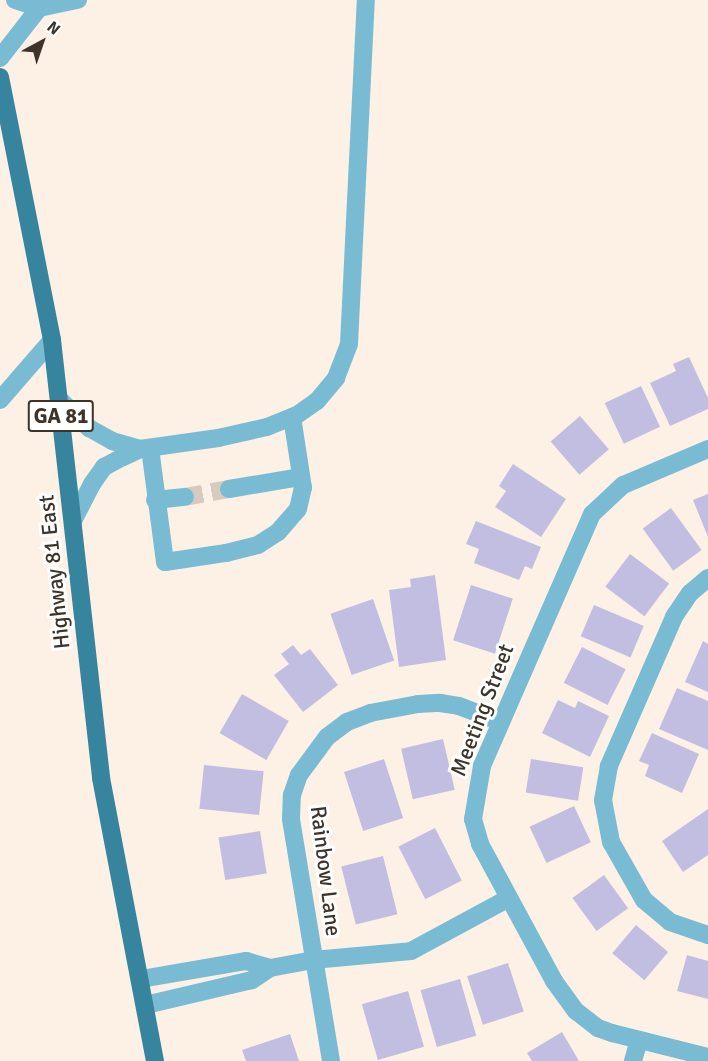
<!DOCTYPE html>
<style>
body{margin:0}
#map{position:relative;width:708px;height:1061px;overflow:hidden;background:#fdf1e6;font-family:Signika,sans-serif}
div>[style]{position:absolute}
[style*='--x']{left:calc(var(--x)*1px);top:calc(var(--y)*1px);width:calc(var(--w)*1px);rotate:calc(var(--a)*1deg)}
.building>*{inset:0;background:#c1bee1;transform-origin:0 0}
.minor-tunnel>*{height:18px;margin-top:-9px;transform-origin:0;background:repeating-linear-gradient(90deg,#d7cbc0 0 18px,transparent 0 27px)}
.minor>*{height:18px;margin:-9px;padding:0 9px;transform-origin:9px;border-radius:9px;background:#7abbd4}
.major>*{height:18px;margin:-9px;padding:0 9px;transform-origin:9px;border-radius:9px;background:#36849e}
span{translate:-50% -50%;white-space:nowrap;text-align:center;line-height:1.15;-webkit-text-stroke:6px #fff;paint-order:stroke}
.shield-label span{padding:2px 4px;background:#fff;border:2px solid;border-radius:4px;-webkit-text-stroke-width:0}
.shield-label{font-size:21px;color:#3e3329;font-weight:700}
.street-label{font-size:22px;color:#3e3329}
.north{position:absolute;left:12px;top:12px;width:60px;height:60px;-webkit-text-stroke:4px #fff;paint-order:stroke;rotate:40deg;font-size:16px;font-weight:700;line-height:24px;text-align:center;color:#3e3329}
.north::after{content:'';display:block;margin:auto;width:21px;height:27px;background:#3e3329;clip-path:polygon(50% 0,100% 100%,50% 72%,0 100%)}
</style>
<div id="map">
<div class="building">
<i style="clip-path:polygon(689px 357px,708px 398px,708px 409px,670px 426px,650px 383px,676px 371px,673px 364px)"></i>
<i style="left:641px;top:386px;width:45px;height:40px;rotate:65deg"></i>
<i style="left:580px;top:416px;width:44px;height:39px;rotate:49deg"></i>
<i style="clip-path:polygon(513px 464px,566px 499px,541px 537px,495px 507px,506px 491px,499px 486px)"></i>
<i style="clip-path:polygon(708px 494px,708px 537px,693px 500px)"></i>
<i style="left:671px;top:508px;width:52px;height:35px;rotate:54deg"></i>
<i style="clip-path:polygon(476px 521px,541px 547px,532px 569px,525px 566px,519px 580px,474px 563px,479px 549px,466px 544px)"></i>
<i style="left:630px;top:554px;width:49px;height:41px;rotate:37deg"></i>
<i style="clip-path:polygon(435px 575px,446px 660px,399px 667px,389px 590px,411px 587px,410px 579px)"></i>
<i style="left:471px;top:585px;width:44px;height:58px;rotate:18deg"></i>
<i style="left:373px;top:599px;width:65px;height:45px;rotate:71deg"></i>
<i style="left:594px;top:605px;width:54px;height:34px;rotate:23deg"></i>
<i style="clip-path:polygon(703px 641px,708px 644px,708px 692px,685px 682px)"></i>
<i style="clip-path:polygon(293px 645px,301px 655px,310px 649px,338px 685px,303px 712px,274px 675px,289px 664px,281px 654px)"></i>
<i style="left:582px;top:647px;width:49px;height:40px;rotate:27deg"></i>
<i style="clip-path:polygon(677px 688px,708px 701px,708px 750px,659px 729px)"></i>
<i style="left:242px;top:694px;width:54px;height:45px;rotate:30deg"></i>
<i style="clip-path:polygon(558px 700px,575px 708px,578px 701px,609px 716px,590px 757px,542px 733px)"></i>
<i style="clip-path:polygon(652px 733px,699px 754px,682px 793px,645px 776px,649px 765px,639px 761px)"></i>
<i style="left:443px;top:739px;width:52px;height:43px;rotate:77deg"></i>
<i style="left:384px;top:759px;width:62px;height:42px;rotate:72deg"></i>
<i style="left:531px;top:759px;width:53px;height:34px;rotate:9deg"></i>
<i style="left:204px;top:765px;width:60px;height:44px;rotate:6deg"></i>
<i style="left:574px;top:806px;width:40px;height:49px;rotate:65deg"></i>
<i style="clip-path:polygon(708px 809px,708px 855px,683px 872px,662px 841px)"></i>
<i style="left:435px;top:828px;width:59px;height:41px;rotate:63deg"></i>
<i style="left:260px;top:831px;width:43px;height:42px;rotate:81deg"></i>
<i style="left:383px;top:856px;width:60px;height:43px;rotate:76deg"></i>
<i style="left:604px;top:875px;width:41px;height:39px;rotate:54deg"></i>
<i style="left:636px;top:925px;width:42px;height:37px;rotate:40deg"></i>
<i style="clip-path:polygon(687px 955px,708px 961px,708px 999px,677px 991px)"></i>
<i style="left:508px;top:963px;width:51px;height:43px;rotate:72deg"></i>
<i style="left:460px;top:979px;width:59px;height:41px;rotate:74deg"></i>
<i style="left:408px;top:991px;width:58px;height:48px;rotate:74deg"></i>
<i style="clip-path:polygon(562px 1032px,579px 1061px,532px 1061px,527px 1053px)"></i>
<i style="clip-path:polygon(290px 1034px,299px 1061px,246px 1061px,242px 1050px)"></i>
</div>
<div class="minor-tunnel">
<i style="--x:185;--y:497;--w:45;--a:-10.3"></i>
</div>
<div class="minor">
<i style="--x:15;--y:0;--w:25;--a:18"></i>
<i style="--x:39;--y:8;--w:40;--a:-12"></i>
<i style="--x:0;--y:58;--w:63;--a:-52"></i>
<i style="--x:59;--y:399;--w:42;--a:44"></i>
<i style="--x:89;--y:428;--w:26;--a:29"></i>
<i style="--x:112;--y:441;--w:29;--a:16"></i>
<i style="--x:0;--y:400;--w:79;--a:-49.1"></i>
<i style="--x:150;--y:448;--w:115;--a:82.5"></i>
<i style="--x:165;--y:562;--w:62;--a:-8.4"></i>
<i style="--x:226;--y:553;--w:33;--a:-14"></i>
<i style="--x:258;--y:545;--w:24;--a:-33"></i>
<i style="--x:278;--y:532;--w:30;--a:-49"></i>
<i style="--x:298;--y:509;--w:22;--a:-77"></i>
<i style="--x:303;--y:488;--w:72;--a:-98.8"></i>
<i style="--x:708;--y:449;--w:92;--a:157"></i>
<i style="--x:623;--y:485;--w:42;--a:136.9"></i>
<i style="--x:592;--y:514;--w:275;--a:113.6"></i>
<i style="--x:482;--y:766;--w:54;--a:99.6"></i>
<i style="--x:473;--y:819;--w:26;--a:74"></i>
<i style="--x:480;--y:844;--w:156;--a:61.6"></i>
<i style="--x:554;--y:981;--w:37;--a:54"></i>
<i style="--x:576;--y:1011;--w:28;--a:38"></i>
<i style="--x:598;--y:1028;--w:15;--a:20"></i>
<i style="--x:612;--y:1033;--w:99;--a:14"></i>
<i style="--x:229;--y:489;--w:73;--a:-9.5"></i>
<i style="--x:155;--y:500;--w:30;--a:-6"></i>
<i style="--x:73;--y:521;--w:42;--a:-62.8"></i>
<i style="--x:92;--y:484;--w:21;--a:-55"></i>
<i style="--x:104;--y:467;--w:21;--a:-28"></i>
<i style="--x:123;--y:457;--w:19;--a:-25"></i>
<i style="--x:140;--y:449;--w:79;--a:-8"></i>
<i style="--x:218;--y:438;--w:50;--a:-12.7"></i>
<i style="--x:267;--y:427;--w:32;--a:-22"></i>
<i style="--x:297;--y:415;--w:24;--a:-35"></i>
<i style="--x:317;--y:401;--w:30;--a:-50"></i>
<i style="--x:336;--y:378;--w:36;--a:-69"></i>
<i style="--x:349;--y:344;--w:344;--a:-87.2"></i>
<i style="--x:708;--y:578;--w:23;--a:140"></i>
<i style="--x:690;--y:593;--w:29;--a:124"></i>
<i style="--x:674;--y:617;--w:163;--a:113.6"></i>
<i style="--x:609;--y:766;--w:35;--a:100"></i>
<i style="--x:603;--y:800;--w:43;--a:79.2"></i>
<i style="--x:611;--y:842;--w:67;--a:60.4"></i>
<i style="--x:644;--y:900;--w:34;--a:40"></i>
<i style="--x:670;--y:922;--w:40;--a:18.9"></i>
<i style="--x:270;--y:968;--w:44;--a:-10.5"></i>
<i style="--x:313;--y:960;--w:98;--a:-5.2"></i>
<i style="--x:411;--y:951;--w:111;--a:-28.4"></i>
<i style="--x:141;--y:979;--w:107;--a:-9.7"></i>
<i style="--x:246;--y:961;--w:25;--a:16"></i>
<i style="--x:270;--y:968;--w:22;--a:146"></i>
<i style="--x:252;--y:980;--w:110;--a:166.8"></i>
<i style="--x:331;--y:1061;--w:245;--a:-99.4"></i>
<i style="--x:291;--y:819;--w:24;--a:-88"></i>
<i style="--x:292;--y:795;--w:21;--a:-71"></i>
<i style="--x:299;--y:775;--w:47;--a:-53.6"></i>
<i style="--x:327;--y:737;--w:25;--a:-37"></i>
<i style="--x:347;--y:722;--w:25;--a:-21"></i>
<i style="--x:370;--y:713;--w:49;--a:-10.6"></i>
<i style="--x:418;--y:704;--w:22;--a:-3"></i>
<i style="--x:440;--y:703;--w:19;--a:9"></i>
<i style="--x:459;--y:706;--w:45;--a:20.9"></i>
<i style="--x:633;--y:1061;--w:22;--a:-74"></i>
</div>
<div class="major">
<i style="--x:0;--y:77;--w:268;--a:78.8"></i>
<i style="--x:52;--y:340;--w:441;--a:83.6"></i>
<i style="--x:101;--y:778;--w:288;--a:79.2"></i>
</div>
<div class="shield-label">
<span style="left:61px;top:416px">GA 81</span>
</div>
<div class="street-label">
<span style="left:54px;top:572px;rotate:-96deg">Highway 81 East</span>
<span style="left:482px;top:710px;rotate:-69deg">Meeting Street</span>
<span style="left:326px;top:871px;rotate:83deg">Rainbow Lane</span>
</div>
<div class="north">N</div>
</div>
